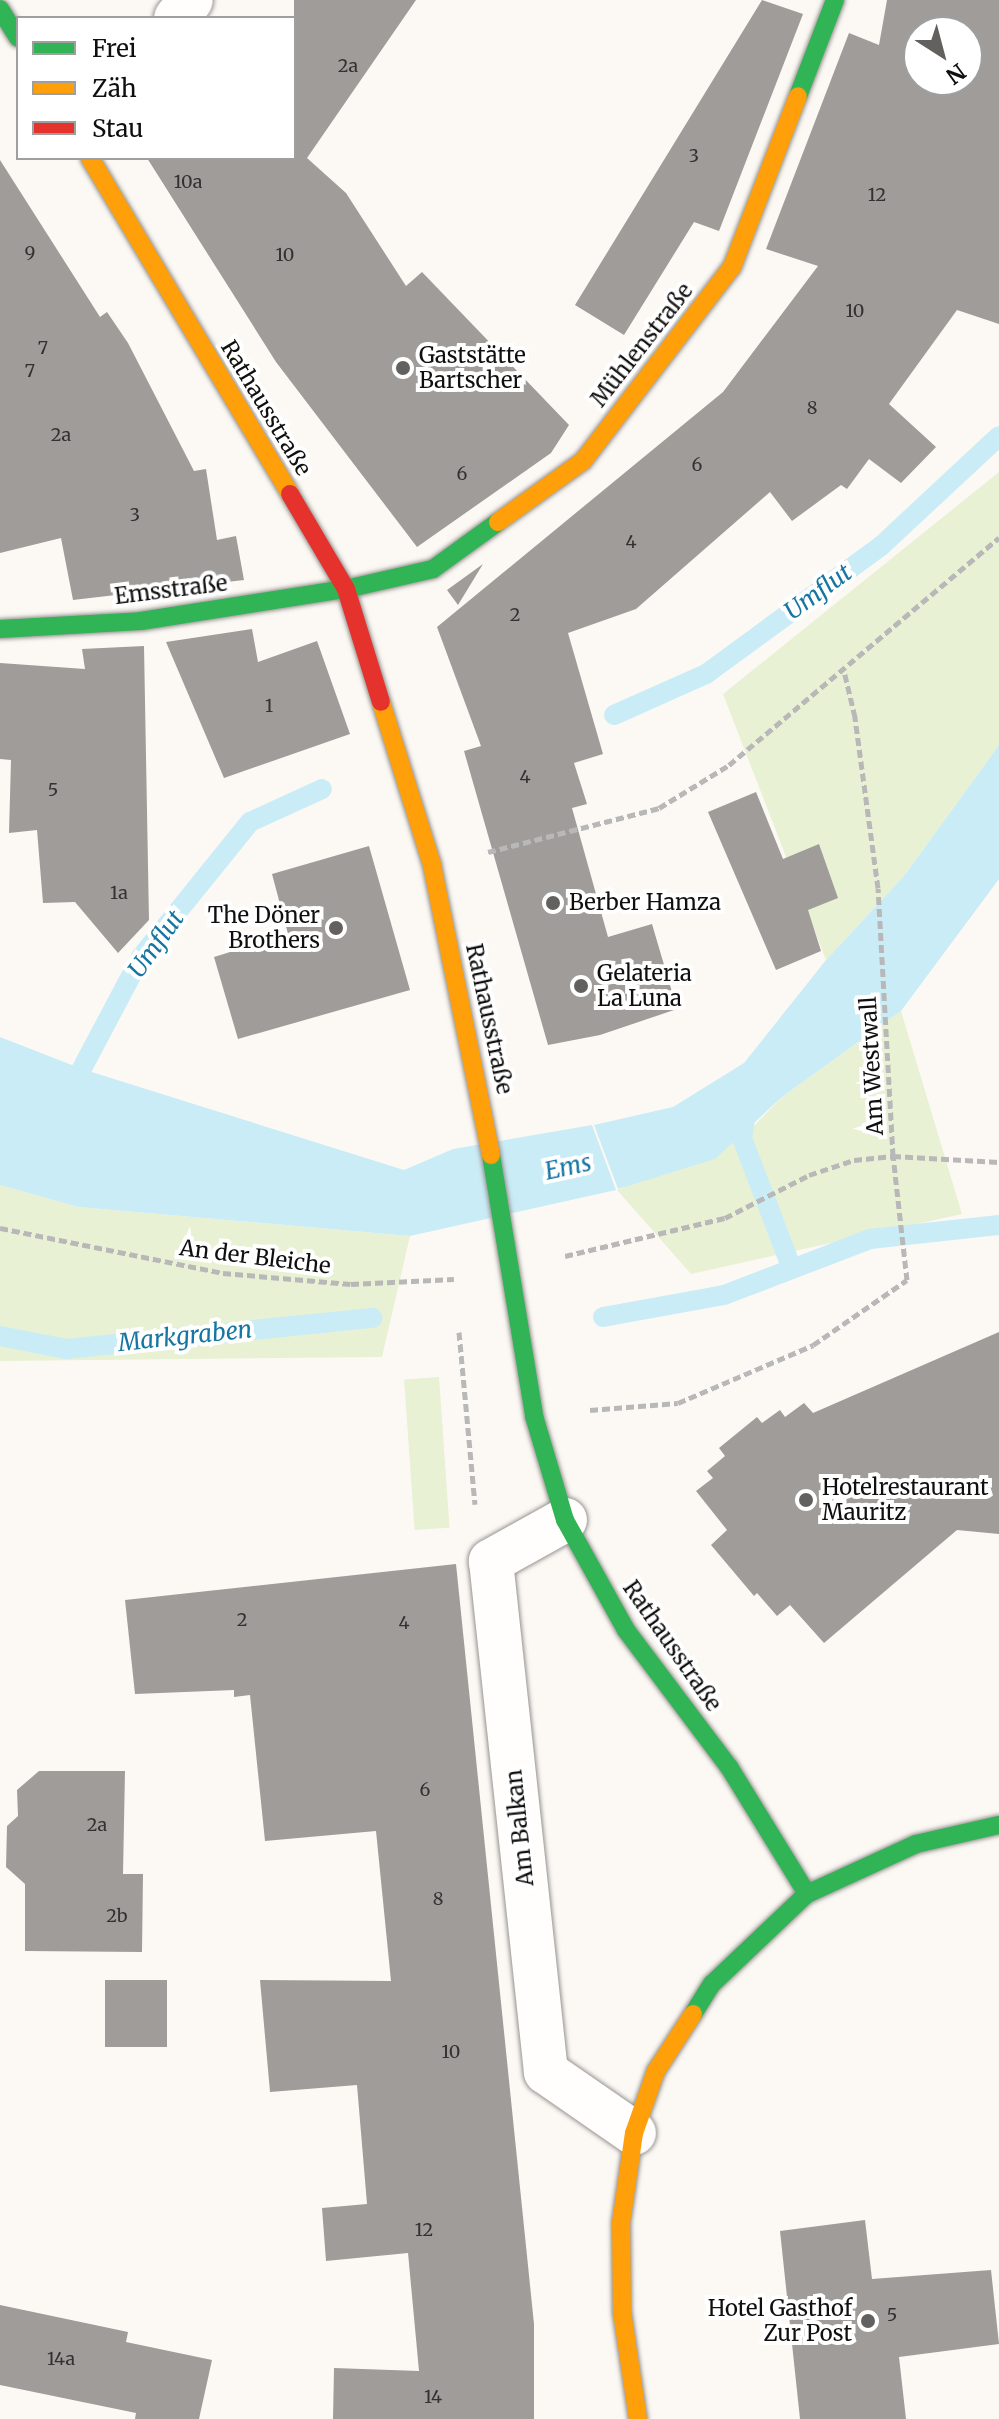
<!DOCTYPE html>
<meta charset="utf-8">
<style>
body{margin:0}
#map{position:relative;width:999px;height:2419px;overflow:hidden;background:#fcf9f4;font-family:Merriweather,serif}
div>[style]{position:absolute}
[style*='--x']{left:calc(var(--x)*1px);top:calc(var(--y)*1px);width:calc(var(--w)*1px);rotate:calc(var(--a)*1deg)}
.green>*{inset:0;background:#e8f1d4;transform-origin:0 0}
.water>*{inset:0;background:#caecf6}
.stream>*{height:20px;margin:-10px;padding:0 10px;transform-origin:10px;border-radius:10px;background:#caecf6}
.building>*{inset:0;background:#9f9c99;transform-origin:0 0}
.path>*{height:5px;margin-top:-2.5px;transform-origin:0;background:repeating-linear-gradient(90deg,#b9b8b8 0 8px,transparent 0 12px)}
.roads{filter:drop-shadow(0 0 2px #969492) drop-shadow(0 0 2px #969492)}
.street>*{height:44px;margin:-22px;padding:0 22px;transform-origin:22px;border-radius:22px;background:#fffefd}
.fast>*{height:18px;margin:-9px;padding:0 9px;transform-origin:9px;border-radius:9px;background:#30b455}
.slow>*{height:18px;margin:-9px;padding:0 9px;transform-origin:9px;border-radius:9px;background:#ff9f0a}
.jam>*{height:18px;margin:-9px;padding:0 9px;transform-origin:9px;border-radius:9px;background:#e5322d}
.dots>*{width:22px;height:22px;translate:-50% -50%;box-sizing:border-box;border:4px solid #fff;border-radius:50%}
span{translate:-50% -50%;white-space:nowrap;text-align:center;line-height:1.15;-webkit-text-stroke:8px #fff;paint-order:stroke}
.number-label{font-size:18px;color:#333232}
.number-label span{-webkit-text-stroke-width:0}
.street-label{font-size:22px;color:#0f0f0f}
.poi-label{font-size:22px;color:#0f0f0f}
.left{translate:0 -50%;text-align:left}
.right{translate:-100% -50%;text-align:right}
.water-label{font-size:24px;color:#1676a2;font-style:italic}
.legend{position:absolute;left:16px;top:16px;width:280px;height:144px;box-sizing:border-box;background:#fff;border:2px solid #9f9f9f;margin:0;padding:10px 14px;list-style:none;font-size:24px;color:#0f0f0f}
.legend li{display:flex;align-items:center;gap:16px;height:40px}
.legend b{width:40px;border:2px solid #9f9f9f}
.north{position:absolute;left:903px;top:16px;width:80px;height:80px;box-sizing:border-box;background:#fff;border:2px solid #9f9f9f;border-radius:50%;rotate:144deg;font-size:22px;font-weight:700;line-height:32px;text-align:center;color:#0f0f0f}
.north::after{content:'';display:block;margin:auto;width:28px;height:36px;background:#62615f;clip-path:polygon(50% 0,100% 100%,50% 72%,0 100%)}
</style>
<div id="map">
<div class="green">
<i style="clip-path:polygon(999px 472px,999px 745px,904px 876px,826px 960px,723px 694px)"></i>
<i style="clip-path:polygon(901px 1011px,962px 1214px,691px 1274px,617px 1190px,742px 1138px,782px 1097px)"></i>
<i style="clip-path:polygon(0 1185px,78px 1207px,410px 1236px,382px 1357px,0 1361px)"></i>
<i style="left:439px;top:1377px;width:151px;height:35px;rotate:86deg"></i>
</div>
<div class="water">
<i style="clip-path:polygon(999px 745px,999px 879px,901px 1011px,782px 1097px,715px 1159px,618px 1189px,594px 1125px,673px 1107px,744px 1063px,826px 960px,904px 876px)"></i>
<i style="clip-path:polygon(0 1037px,82px 1069px,404px 1170px,453px 1149px,592px 1125px,616px 1190px,410px 1236px,78px 1207px,0 1185px)"></i>
</div>
<div class="stream">
<i style="--x:614;--y:715;--w:101;--a:-24"></i>
<i style="--x:706;--y:674;--w:217;--a:-36.2"></i>
<i style="--x:881;--y:546;--w:161;--a:-43"></i>
<i style="--x:69;--y:1093;--w:154;--a:-62.1"></i>
<i style="--x:141;--y:957;--w:174;--a:-51.1"></i>
<i style="--x:250;--y:822;--w:79;--a:-24.6"></i>
<i style="--x:792;--y:1269;--w:84;--a:-21"></i>
<i style="--x:870;--y:1239;--w:130;--a:-6.2"></i>
<i style="--x:603;--y:1317;--w:123;--a:-10.3"></i>
<i style="--x:724;--y:1295;--w:73;--a:-20.9"></i>
<i style="--x:792;--y:1269;--w:140;--a:-110.9"></i>
<i style="--x:742;--y:1138;--w:24;--a:-81"></i>
<i style="--x:0;--y:1336;--w:67;--a:11.1"></i>
<i style="--x:66;--y:1349;--w:308;--a:-5.8"></i>
</div>
<div class="building">
<i style="clip-path:polygon(294px 0,416px 0,307px 158px,346px 193px,406px 286px,422px 272px,569px 425px,551px 453px,417px 547px,276px 362px,147px 158px,294px 158px)"></i>
<i style="clip-path:polygon(762px 0,803px 14px,719px 231px,694px 222px,624px 335px,575px 305px)"></i>
<i style="clip-path:polygon(evenodd,887px 0,999px 0,999px 324px,957px 310px,889px 404px,936px 447px,901px 483px,869px 459px,847px 489px,841px 485px,792px 521px,770px 492px,636px 609px,568px 633px,603px 754px,574px 763px,587px 804px,572px 808px,608px 937px,652px 924px,677px 1009px,600px 1035px,548px 1045px,464px 751px,481px 746px,437px 627px,723px 392px,818px 266px,766px 249px,849px 33px,879px 45px,887px 0,919px 32px,967px 32px,967px 80px,919px 80px,919px 32px)"></i>
<i style="clip-path:polygon(0 160px,100px 317px,107px 312px,128px 343px,194px 471px,206px 469px,217px 540px,236px 536px,244px 580px,73px 600px,61px 538px,0 553px)"></i>
<i style="clip-path:polygon(483px 564px,458px 605px,447px 590px)"></i>
<i style="clip-path:polygon(252px 629px,258px 662px,317px 641px,350px 734px,224px 778px,166px 642px)"></i>
<i style="clip-path:polygon(144px 646px,149px 920px,118px 953px,75px 902px,43px 903px,37px 830px,9px 833px,11px 760px,0 759px,0 663px,85px 669px,82px 649px)"></i>
<i style="clip-path:polygon(756px 792px,783px 859px,819px 844px,838px 898px,808px 910px,821px 951px,776px 970px,708px 812px)"></i>
<i style="clip-path:polygon(369px 846px,410px 990px,238px 1039px,214px 957px,288px 934px,272px 874px)"></i>
<i style="clip-path:polygon(999px 1332px,999px 1534px,957px 1530px,824px 1643px,790px 1605px,777px 1616px,757px 1593px,754px 1596px,711px 1545px,727px 1530px,696px 1491px,713px 1478px,707px 1471px,725px 1456px,719px 1448px,757px 1417px,762px 1423px,780px 1410px,785px 1417px,804px 1403px,813px 1413px)"></i>
<i style="clip-path:polygon(456px 1564px,534px 2324px,534px 2419px,333px 2419px,334px 2368px,419px 2371px,408px 2253px,326px 2261px,322px 2208px,367px 2204px,357px 2085px,270px 2092px,260px 1980px,391px 1981px,376px 1831px,265px 1841px,250px 1695px,234px 1697px,234px 1690px,135px 1694px,125px 1600px)"></i>
<i style="clip-path:polygon(39px 1771px,125px 1771px,123px 1874px,143px 1874px,142px 1952px,25px 1951px,25px 1884px,6px 1867px,7px 1826px,18px 1816px,17px 1790px)"></i>
<i style="left:105px;top:1980px;width:62px;height:67px"></i>
<i style="clip-path:polygon(865px 2220px,872px 2279px,991px 2270px,999px 2344px,899px 2357px,906px 2419px,800px 2419px,780px 2231px)"></i>
<i style="clip-path:polygon(0 2305px,128px 2332px,126px 2342px,212px 2360px,199px 2419px,135px 2419px,136px 2413px,0 2385px)"></i>
</div>
<div class="path">
<i style="--x:488;--y:852;--w:177;--a:-14.4"></i>
<i style="--x:659;--y:808;--w:82;--a:-31.6"></i>
<i style="--x:729;--y:765;--w:353;--a:-40.1"></i>
<i style="--x:0;--y:1228;--w:227;--a:11.4"></i>
<i style="--x:223;--y:1273;--w:128;--a:4.9"></i>
<i style="--x:351;--y:1284;--w:103;--a:-2.8"></i>
<i style="--x:565;--y:1256;--w:164;--a:-13.4"></i>
<i style="--x:725;--y:1218;--w:94;--a:-27.1"></i>
<i style="--x:809;--y:1175;--w:47;--a:-18.4"></i>
<i style="--x:854;--y:1160;--w:39;--a:-6"></i>
<i style="--x:893;--y:1156;--w:106;--a:3.2"></i>
<i style="--x:459;--y:1332;--w:173;--a:84.7"></i>
<i style="--x:590;--y:1410;--w:88;--a:-4.5"></i>
<i style="--x:678;--y:1403;--w:147;--a:-23.2"></i>
<i style="--x:813;--y:1345;--w:114;--a:-34.7"></i>
<i style="--x:907;--y:1280;--w:125;--a:-96.4"></i>
<i style="--x:893;--y:1156;--w:268;--a:-93.2"></i>
<i style="--x:878;--y:888;--w:173;--a:-97.7"></i>
<i style="--x:855;--y:717;--w:47;--a:-103.4"></i>
</div>
<div class="roads">
<div class="street">
<i style="--x:176;--y:18;--w:23;--a:-50"></i>
<i style="--x:565;--y:1520;--w:85;--a:151"></i>
<i style="--x:491;--y:1561;--w:514;--a:83.86"></i>
<i style="--x:546;--y:2072;--w:107;--a:34.7"></i>
</div>
<div class="fast">
<i style="--x:0;--y:9;--w:34;--a:58"></i>
<i style="--x:798;--y:96;--w:103;--a:-68.9"></i>
<i style="--x:0;--y:629;--w:141;--a:-3.2"></i>
<i style="--x:141;--y:621;--w:207;--a:-8.9"></i>
<i style="--x:346;--y:589;--w:89;--a:-12.9"></i>
<i style="--x:433;--y:569;--w:80;--a:-35.9"></i>
<i style="--x:491;--y:1155;--w:265;--a:80.6"></i>
<i style="--x:534;--y:1416;--w:109;--a:73.4"></i>
<i style="--x:565;--y:1520;--w:126;--a:61"></i>
<i style="--x:626;--y:1630;--w:171;--a:53.1"></i>
<i style="--x:729;--y:1767;--w:149;--a:58.4"></i>
<i style="--x:693;--y:2014;--w:36;--a:-58"></i>
<i style="--x:712;--y:1984;--w:131;--a:-43.5"></i>
<i style="--x:807;--y:1894;--w:120;--a:-24.6"></i>
<i style="--x:916;--y:1844;--w:85;--a:-12.9"></i>
</div>
<div class="slow">
<i style="--x:90;--y:158;--w:391;--a:59.2"></i>
<i style="--x:498;--y:522;--w:105;--a:-35.7"></i>
<i style="--x:583;--y:461;--w:245;--a:-52.5"></i>
<i style="--x:732;--y:267;--w:183;--a:-68.9"></i>
<i style="--x:381;--y:702;--w:171;--a:72.6"></i>
<i style="--x:432;--y:865;--w:296;--a:78.5"></i>
<i style="--x:638;--y:2419;--w:108;--a:-98.5"></i>
<i style="--x:622;--y:2312;--w:89;--a:-90.6"></i>
<i style="--x:621;--y:2223;--w:91;--a:-81.8"></i>
<i style="--x:634;--y:2133;--w:66;--a:-70.5"></i>
<i style="--x:656;--y:2071;--w:68;--a:-57"></i>
</div>
<div class="jam">
<i style="--x:290;--y:494;--w:110;--a:59.5"></i>
<i style="--x:346;--y:589;--w:118;--a:72.8"></i>
</div>
</div>
<div class="dots">
<i style="left:403px;top:368px;background:#62615f"></i>
<i style="left:553px;top:903px;background:#62615f"></i>
<i style="left:336px;top:928px;background:#62615f"></i>
<i style="left:581px;top:986px;background:#62615f"></i>
<i style="left:806px;top:1500px;background:#62615f"></i>
<i style="left:868px;top:2321px;background:#62615f"></i>
</div>
<div class="number-label">
<span style="left:348px;top:66px">2a</span>
<span style="left:694px;top:156px">3</span>
<span style="left:188px;top:182px">10a</span>
<span style="left:877px;top:195px">12</span>
<span style="left:30px;top:253px">9</span>
<span style="left:285px;top:255px">10</span>
<span style="left:855px;top:311px">10</span>
<span style="left:43px;top:348px">7</span>
<span style="left:30px;top:371px">7</span>
<span style="left:812px;top:408px">8</span>
<span style="left:61px;top:435px">2a</span>
<span style="left:697px;top:465px">6</span>
<span style="left:462px;top:474px">6</span>
<span style="left:135px;top:515px">3</span>
<span style="left:631px;top:542px">4</span>
<span style="left:515px;top:615px">2</span>
<span style="left:269px;top:706px">1</span>
<span style="left:525px;top:777px">4</span>
<span style="left:53px;top:790px">5</span>
<span style="left:119px;top:893px">1a</span>
<span style="left:242px;top:1620px">2</span>
<span style="left:404px;top:1623px">4</span>
<span style="left:425px;top:1790px">6</span>
<span style="left:97px;top:1825px">2a</span>
<span style="left:438px;top:1899px">8</span>
<span style="left:117px;top:1916px">2b</span>
<span style="left:451px;top:2052px">10</span>
<span style="left:424px;top:2230px">12</span>
<span style="left:892px;top:2315px">5</span>
<span style="left:61px;top:2359px">14a</span>
<span style="left:433px;top:2397px">14</span>
</div>
<div class="street-label">
<span style="left:642px;top:345px;rotate:-52deg">Mühlenstraße</span>
<span style="left:266px;top:408px;rotate:59deg">Rathausstraße</span>
<span style="left:171px;top:590px;rotate:-7deg">Emsstraße</span>
<span style="left:489px;top:1019px;rotate:78deg">Rathausstraße</span>
<span style="left:872px;top:1066px;rotate:-93deg">Am Westwall</span>
<span style="left:255px;top:1257px;rotate:7deg">An der Bleiche</span>
<span style="left:672px;top:1646px;rotate:55deg">Rathausstraße</span>
<span style="left:520px;top:1828px;rotate:-96deg">Am Balkan</span>
</div>
<div class="poi-label">
<span class="left" style="left:419px;top:368px">Gaststätte<br>Bartscher</span>
<span class="left" style="left:569px;top:903px">Berber Hamza</span>
<span class="right" style="left:320px;top:928px">The Döner<br>Brothers</span>
<span class="left" style="left:597px;top:986px">Gelateria<br>La Luna</span>
<span class="left" style="left:822px;top:1500px">Hotelrestaurant<br>Mauritz</span>
<span class="right" style="left:852px;top:2321px">Hotel Gasthof<br>Zur Post</span>
</div>
<div class="water-label">
<span style="left:818px;top:592px;rotate:-36deg">Umflut</span>
<span style="left:156px;top:944px;rotate:-54deg">Umflut</span>
<span style="left:568px;top:1167px;rotate:-12deg">Ems</span>
<span style="left:185px;top:1336px;rotate:-6deg">Markgraben</span>
</div>
<ul class="legend">
<li><b style="height:10px;background:#30b455"></b>Frei</li>
<li><b style="height:10px;background:#ff9f0a"></b>Zäh</li>
<li><b style="height:10px;background:#e5322d"></b>Stau</li>
</ul>
<div class="north">N</div>
</div>
